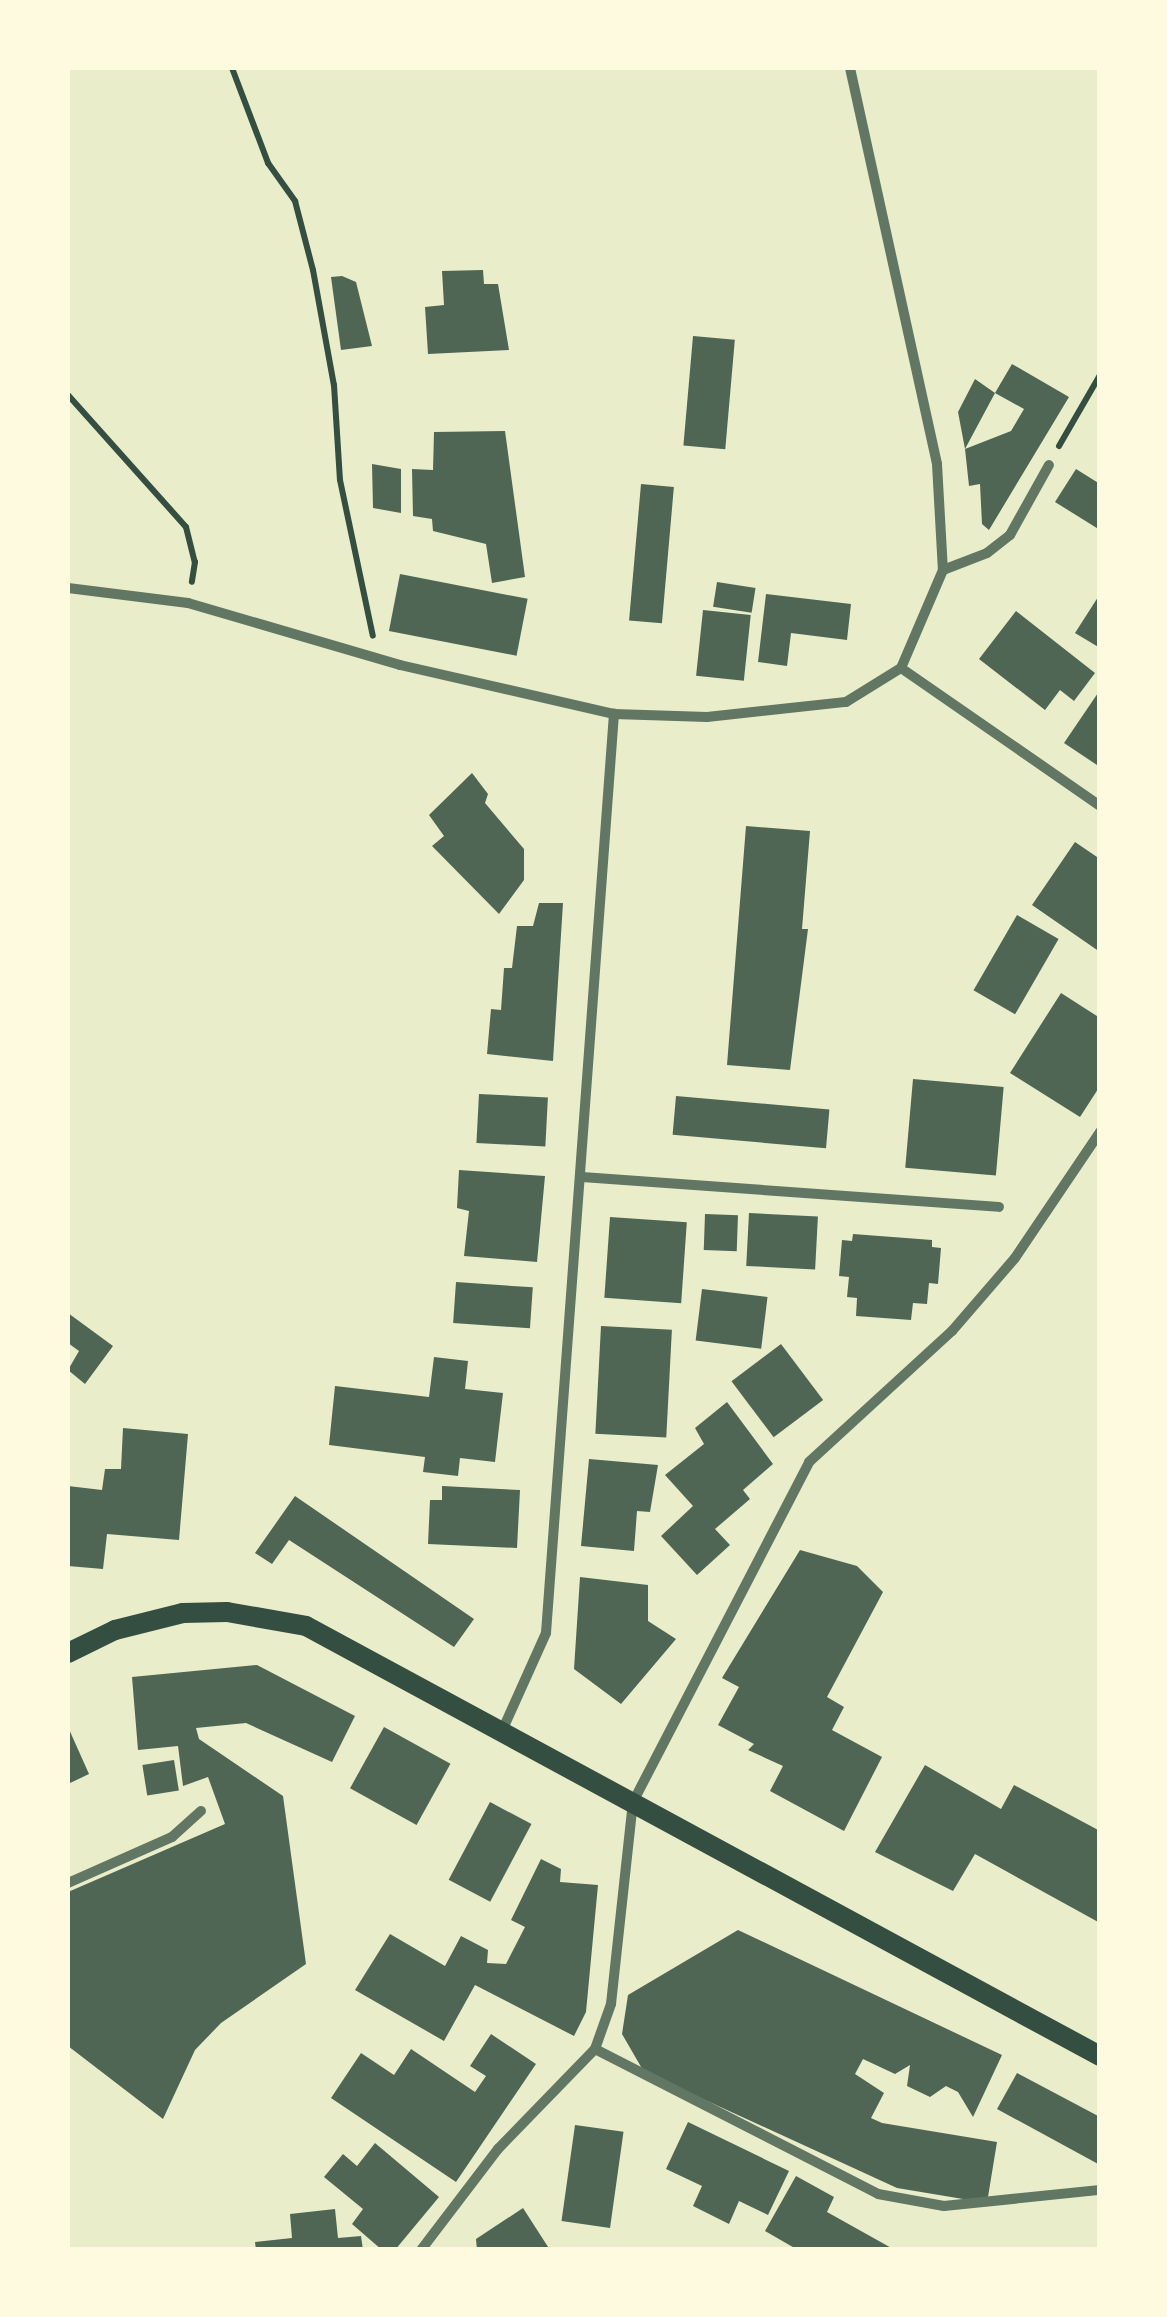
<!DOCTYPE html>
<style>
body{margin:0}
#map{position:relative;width:1167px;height:2317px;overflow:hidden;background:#e9edc9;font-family:Cabin,sans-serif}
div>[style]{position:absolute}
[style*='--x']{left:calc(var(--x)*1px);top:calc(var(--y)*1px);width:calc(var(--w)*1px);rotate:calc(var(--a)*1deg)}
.building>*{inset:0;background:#4f6655;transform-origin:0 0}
.path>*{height:6px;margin:-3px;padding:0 3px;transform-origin:3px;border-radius:3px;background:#344e41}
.minor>*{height:10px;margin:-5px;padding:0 5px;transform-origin:5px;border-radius:5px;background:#617663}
.secondary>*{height:20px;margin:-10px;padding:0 10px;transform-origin:10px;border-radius:10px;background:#344e41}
span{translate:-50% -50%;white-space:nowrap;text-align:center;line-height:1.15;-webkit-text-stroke:10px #fefae0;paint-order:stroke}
.frame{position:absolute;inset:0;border:70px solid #fefae0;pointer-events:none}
</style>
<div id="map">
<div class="building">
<i style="clip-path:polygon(483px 270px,484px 284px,498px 284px,509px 350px,428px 354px,425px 307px,444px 305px,442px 271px)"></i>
<i style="clip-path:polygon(342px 276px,356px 282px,372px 346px,341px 350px,331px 277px)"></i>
<i style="left:693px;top:336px;width:42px;height:110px;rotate:5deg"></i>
<i style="clip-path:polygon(1012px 364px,1069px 397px,989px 530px,982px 524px,980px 484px,969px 486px,965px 449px,1011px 431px,1024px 409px,995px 393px,965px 449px,958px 412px,975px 379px,995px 393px)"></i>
<i style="clip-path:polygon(505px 431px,525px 577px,492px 583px,486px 544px,433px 531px,432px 519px,413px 516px,412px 469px,433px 470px,434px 432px)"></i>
<i style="clip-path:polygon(372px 464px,401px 469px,401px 513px,373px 508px)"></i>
<i style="clip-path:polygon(1076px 469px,1100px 484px,1100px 530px,1055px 502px)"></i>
<i style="left:641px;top:484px;width:33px;height:137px;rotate:5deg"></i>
<i style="left:400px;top:574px;width:130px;height:58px;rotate:11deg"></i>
<i style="left:717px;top:582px;width:39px;height:25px;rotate:9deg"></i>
<i style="clip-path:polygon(766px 594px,851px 604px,847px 640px,791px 633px,787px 666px,758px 662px)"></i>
<i style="clip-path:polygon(1100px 594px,1100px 648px,1075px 633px)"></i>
<i style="left:703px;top:610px;width:48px;height:66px;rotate:6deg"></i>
<i style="clip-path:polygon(1016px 611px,1095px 673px,1074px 701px,1060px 690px,1045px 710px,979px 659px)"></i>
<i style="clip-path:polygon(1100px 690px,1100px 767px,1064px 743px)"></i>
<i style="clip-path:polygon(472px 773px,488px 794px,485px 803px,524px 849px,524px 880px,499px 914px,432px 846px,444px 836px,429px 815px)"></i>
<i style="clip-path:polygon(746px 826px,810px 831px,802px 929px,808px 929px,790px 1070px,727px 1065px)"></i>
<i style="clip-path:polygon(1075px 842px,1100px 859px,1100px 952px,1032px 905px)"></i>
<i style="clip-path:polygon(539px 903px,563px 903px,553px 1061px,487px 1054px,491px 1009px,501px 1010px,504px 968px,512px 968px,517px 926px,533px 926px)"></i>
<i style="left:1017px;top:915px;width:48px;height:87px;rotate:30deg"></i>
<i style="clip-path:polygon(1061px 993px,1100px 1018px,1100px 1086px,1080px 1117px,1010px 1073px)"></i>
<i style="left:913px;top:1079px;width:91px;height:89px;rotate:5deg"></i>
<i style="left:479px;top:1094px;width:69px;height:49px;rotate:3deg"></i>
<i style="left:676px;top:1096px;width:154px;height:39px;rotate:5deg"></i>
<i style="clip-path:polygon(459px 1170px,545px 1176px,537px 1262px,464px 1256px,469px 1211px,457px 1208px)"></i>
<i style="left:749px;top:1213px;width:69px;height:53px;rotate:3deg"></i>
<i style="left:705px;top:1214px;width:33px;height:36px;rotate:2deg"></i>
<i style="left:610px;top:1217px;width:77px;height:81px;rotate:4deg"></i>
<i style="clip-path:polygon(853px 1234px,932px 1240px,932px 1247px,941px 1248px,938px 1284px,929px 1283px,927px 1304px,913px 1303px,911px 1320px,856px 1316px,857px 1298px,847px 1297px,849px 1277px,839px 1276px,842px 1240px,852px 1241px)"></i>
<i style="left:456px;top:1282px;width:77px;height:41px;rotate:4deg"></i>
<i style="left:702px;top:1289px;width:66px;height:52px;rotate:7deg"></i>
<i style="clip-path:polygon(68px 1313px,113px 1346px,85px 1384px,68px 1370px,79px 1351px,68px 1343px)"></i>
<i style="left:601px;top:1326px;width:71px;height:108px;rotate:3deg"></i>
<i style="left:781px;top:1344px;width:70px;height:62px;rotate:53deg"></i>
<i style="clip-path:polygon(434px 1357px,468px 1361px,465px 1389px,503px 1393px,495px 1462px,460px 1458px,458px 1476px,423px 1472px,425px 1457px,329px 1445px,335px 1386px,429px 1397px)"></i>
<i style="clip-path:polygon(727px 1402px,773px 1464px,743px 1490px,750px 1499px,715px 1529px,730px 1545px,697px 1575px,661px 1536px,693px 1506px,665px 1475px,704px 1444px,695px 1428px)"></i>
<i style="clip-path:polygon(123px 1428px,188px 1434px,179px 1540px,107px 1534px,103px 1569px,68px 1566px,68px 1486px,102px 1490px,105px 1469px,121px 1469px)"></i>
<i style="clip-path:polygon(589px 1459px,658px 1465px,650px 1512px,637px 1511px,634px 1551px,581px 1546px)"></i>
<i style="clip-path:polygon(442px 1486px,520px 1490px,517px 1548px,428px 1544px,430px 1500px,442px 1500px)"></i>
<i style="clip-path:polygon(295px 1496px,474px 1619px,454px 1647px,289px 1540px,272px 1564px,255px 1553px)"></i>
<i style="clip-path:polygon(800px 1550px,857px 1566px,883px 1592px,827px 1697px,844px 1707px,832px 1730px,882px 1757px,844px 1831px,770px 1791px,783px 1766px,748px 1750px,754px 1744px,718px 1725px,739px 1687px,722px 1678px)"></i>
<i style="clip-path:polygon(580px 1577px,648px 1585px,648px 1621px,676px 1639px,621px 1704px,574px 1669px)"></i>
<i style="clip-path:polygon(257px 1665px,355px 1716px,332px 1762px,246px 1723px,196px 1728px,199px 1739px,283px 1796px,306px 1964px,221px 2023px,195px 2050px,163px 2119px,68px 2046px,68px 1892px,225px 1824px,208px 1777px,183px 1786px,178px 1746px,138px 1750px,132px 1677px)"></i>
<i style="clip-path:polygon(68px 1727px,89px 1774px,68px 1784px)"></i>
<i style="left:384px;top:1727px;width:76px;height:70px;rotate:29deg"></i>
<i style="left:174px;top:1760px;width:31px;height:32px;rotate:81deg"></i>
<i style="clip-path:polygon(925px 1765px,1001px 1809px,1014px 1785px,1100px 1831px,1100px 1923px,975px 1854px,953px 1891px,875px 1852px)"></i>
<i style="left:490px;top:1802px;width:47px;height:88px;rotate:28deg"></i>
<i style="clip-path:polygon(541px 1859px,561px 1869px,560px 1882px,598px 1885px,586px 2012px,574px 2036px,475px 1985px,444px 2041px,355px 1990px,390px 1934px,445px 1966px,461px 1936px,488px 1950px,487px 1963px,506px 1964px,525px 1927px,511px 1920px)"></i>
<i style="clip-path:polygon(738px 1930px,1002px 2055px,973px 2117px,958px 2092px,946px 2086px,930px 2097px,907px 2086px,910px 2065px,895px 2074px,863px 2059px,855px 2074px,884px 2093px,871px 2118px,882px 2123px,997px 2142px,987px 2203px,897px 2188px,644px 2072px,622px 2034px,628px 1995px)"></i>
<i style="clip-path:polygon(491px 2034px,536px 2064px,456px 2182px,331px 2098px,361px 2053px,394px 2075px,411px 2049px,475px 2092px,486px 2076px,470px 2066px)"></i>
<i style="clip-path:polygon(1017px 2073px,1100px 2117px,1100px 2165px,997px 2109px)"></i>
<i style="clip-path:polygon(688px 2122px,789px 2171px,768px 2215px,739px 2201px,729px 2224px,693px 2206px,702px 2186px,666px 2169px)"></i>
<i style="left:575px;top:2125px;width:49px;height:97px;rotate:8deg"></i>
<i style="clip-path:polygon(375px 2143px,439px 2197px,395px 2250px,382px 2250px,352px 2224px,363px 2209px,324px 2177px,343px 2154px,357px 2166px)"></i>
<i style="clip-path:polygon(796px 2176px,834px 2197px,827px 2212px,895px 2250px,798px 2250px,765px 2231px)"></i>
<i style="clip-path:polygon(523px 2208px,550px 2250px,477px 2250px,476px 2239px)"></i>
<i style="clip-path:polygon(335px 2209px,338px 2238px,361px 2236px,363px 2250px,256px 2250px,255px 2242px,292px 2238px,290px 2214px)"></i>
</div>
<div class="path">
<i style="--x:232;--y:68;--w:102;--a:69.2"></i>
<i style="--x:268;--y:163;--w:47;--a:54.6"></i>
<i style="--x:295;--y:201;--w:71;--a:75.4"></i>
<i style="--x:313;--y:270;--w:117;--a:79.7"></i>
<i style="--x:334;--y:385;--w:95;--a:86.4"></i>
<i style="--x:340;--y:480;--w:159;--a:78.1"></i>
<i style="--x:68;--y:395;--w:177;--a:48.2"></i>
<i style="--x:186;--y:527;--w:36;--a:76"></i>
<i style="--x:195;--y:562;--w:20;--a:99"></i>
<i style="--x:1059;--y:446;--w:82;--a:-60"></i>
</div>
<div class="minor">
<i style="--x:850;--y:68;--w:405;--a:77.6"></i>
<i style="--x:937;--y:464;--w:106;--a:86.8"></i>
<i style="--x:943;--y:570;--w:107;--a:113.2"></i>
<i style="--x:943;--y:570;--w:47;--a:-21.1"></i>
<i style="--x:987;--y:553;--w:29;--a:-38"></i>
<i style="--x:1010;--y:535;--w:80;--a:-60.9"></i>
<i style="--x:68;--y:588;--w:121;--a:7.1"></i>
<i style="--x:188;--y:603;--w:221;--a:16.3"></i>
<i style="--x:400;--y:665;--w:220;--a:12.9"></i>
<i style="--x:614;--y:714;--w:93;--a:1.8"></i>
<i style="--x:707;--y:717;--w:140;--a:-6.2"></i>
<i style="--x:846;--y:702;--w:65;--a:-31.7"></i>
<i style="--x:901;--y:668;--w:242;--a:34.7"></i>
<i style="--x:582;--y:1177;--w:418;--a:4.1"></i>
<i style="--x:502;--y:1731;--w:107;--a:-65.8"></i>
<i style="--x:546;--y:1633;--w:922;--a:-85.77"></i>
<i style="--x:68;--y:1883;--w:114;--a:-23.9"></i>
<i style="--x:172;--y:1837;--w:39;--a:-42"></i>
<i style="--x:595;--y:2049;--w:318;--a:27.1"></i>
<i style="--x:878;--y:2194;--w:67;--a:10.3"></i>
<i style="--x:944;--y:2206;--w:157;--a:-5.9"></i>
<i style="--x:421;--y:2250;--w:127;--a:-52.7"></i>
<i style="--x:498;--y:2149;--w:139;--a:-45.9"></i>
<i style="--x:595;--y:2049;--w:48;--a:-70.4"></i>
<i style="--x:611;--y:2004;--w:203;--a:-83.8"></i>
<i style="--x:633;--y:1802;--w:383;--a:-62.6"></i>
<i style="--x:809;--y:1462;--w:194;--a:-42.5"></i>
<i style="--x:952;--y:1331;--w:96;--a:-49.2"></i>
<i style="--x:1015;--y:1258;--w:152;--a:-56"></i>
</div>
<div class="secondary">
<i style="--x:68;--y:1653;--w:52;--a:-26.1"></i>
<i style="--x:115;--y:1630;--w:70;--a:-14"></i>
<i style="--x:183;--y:1613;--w:44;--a:-1.3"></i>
<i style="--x:227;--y:1612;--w:80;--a:10"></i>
<i style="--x:306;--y:1626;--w:903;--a:28.44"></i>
</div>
<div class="frame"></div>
</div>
